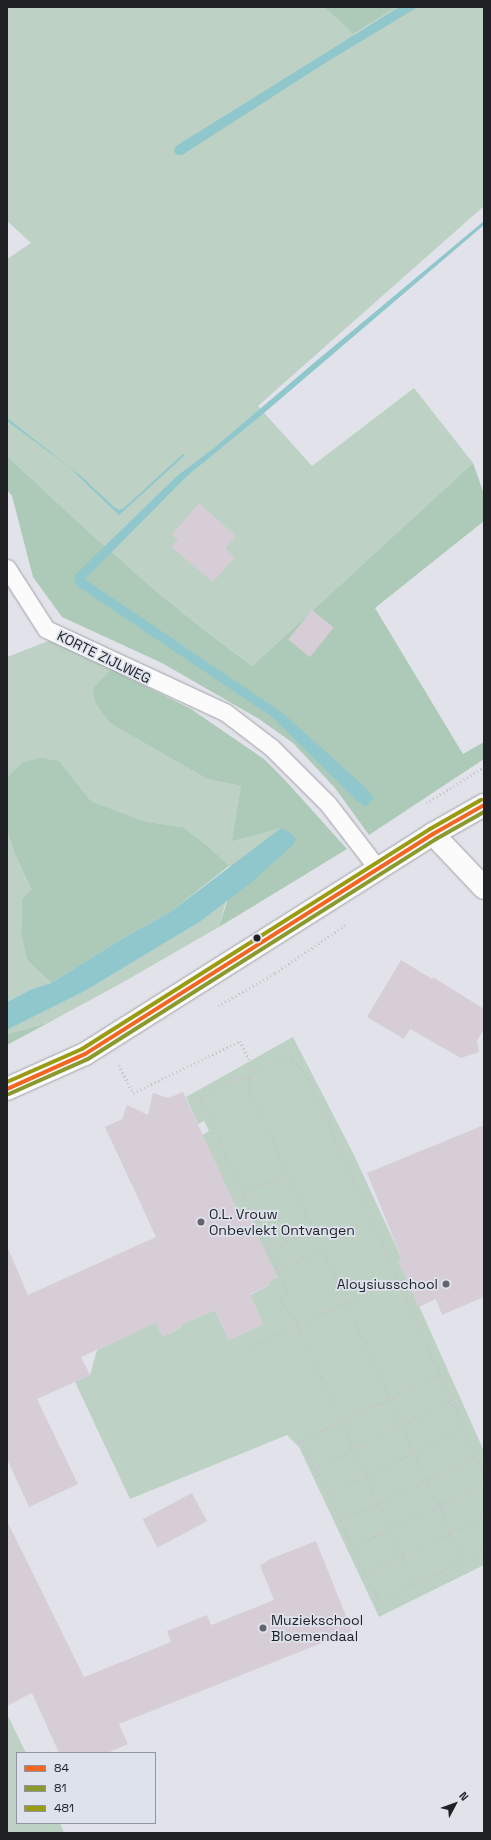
<!DOCTYPE html>
<style>
body{margin:0}
#map{position:relative;width:491px;height:1840px;overflow:hidden;background:#e2e3ea;font-family:"Space Grotesk",sans-serif}
div>[style]{position:absolute}
[style*='--x']{left:calc(var(--x)*1px);top:calc(var(--y)*1px);width:calc(var(--w)*1px);rotate:calc(var(--a)*1deg)}
.green>*{inset:0;background:#bdd2c5}
.forest>*{inset:0;background:#adcab8}
.water>*{inset:0;background:#90c7cd}
.building>*{inset:0;background:#d7cdd6;transform-origin:0 0}
.path>*{height:2.5px;margin-top:-1.25px;transform-origin:0;background:repeating-linear-gradient(90deg,#c4c4c6 0 1px,transparent 0 4px)}
.roads{filter:drop-shadow(0 0 1px #a1a2a7) drop-shadow(0 0 1px #a1a2a7)}
.lane>*{height:17px;margin:-8.5px;padding:0 8.5px;transform-origin:8.5px;border-radius:8.5px;background:#fbfbfc}
.street>*{height:22px;margin:-11px;padding:0 11px;transform-origin:11px;border-radius:11px;background:#fbfbfc}
.secondary>*{height:22px;margin:-11px;padding:0 11px;transform-origin:11px;border-radius:11px;background:#fbfbfc}
.bus-1>*{height:4px;margin:-2px;padding:0 2px;transform-origin:2px;border-radius:2px;background:#f26522}
.bus-2>*{height:4px;margin:-2px;padding:0 2px;transform-origin:2px;border-radius:2px;background:#8a9a2d}
.bus-3>*{height:4px;margin:-2px;padding:0 2px;transform-origin:2px;border-radius:2px;background:#9a9b11}
.dots>*{width:11px;height:11px;translate:-50% -50%;box-sizing:border-box;border:2px solid #dee2ed;border-radius:50%}
span{translate:-50% -50%;white-space:nowrap;text-align:center;line-height:1.15;-webkit-text-stroke:3.5px #dee2ed;paint-order:stroke}
.street-label{font-size:14px;color:#1f2125}
.poi-label{font-size:14px;color:#1f2125}
.left{translate:0 -50%;text-align:left}
.right{translate:-100% -50%;text-align:right}
.frame{position:absolute;inset:0;border:8px solid #1f2125;pointer-events:none}
.legend{position:absolute;left:16px;top:1752px;width:140px;height:72px;box-sizing:border-box;background:#dee2ed;border:1px solid #92959d;margin:0;padding:5px 7px;list-style:none;font-size:12px;color:#1f2125}
.legend li{display:flex;align-items:center;gap:8px;height:20px}
.legend b{width:20px;border:1px solid #92959d}
.north{position:absolute;left:435px;top:1784px;width:40px;height:40px;-webkit-text-stroke:3px #dee2ed;paint-order:stroke;rotate:49deg;font-size:11px;font-weight:700;line-height:16px;text-align:center;color:#1f2125}
.north::after{content:'';display:block;margin:auto;width:14px;height:18px;background:#1f2125;clip-path:polygon(50% 0,100% 100%,50% 72%,0 100%)}
</style>
<div id="map">
<div class="green">
<i style="clip-path:polygon(7px 7px,324px 7px,355px 34px,396px 7px,484px 7px,484px 206px,258px 406px,312px 466px,414px 388px,473px 463px,252px 666px,213px 637px,157px 592px,90px 533px,7px 456px,7px 259px,31px 243px,7px 221px)"></i>
<i style="clip-path:polygon(56px 638px,111px 669px,92px 689px,111px 724px,207px 779px,241px 786px,281px 828px,236px 873px,208px 846px,183px 827px,147px 822px,91px 801px,59px 761px,21px 763px,7px 777px,7px 657px)"></i>
<i style="clip-path:polygon(7px 830px,14px 852px,31px 891px,22px 899px,21px 934px,27px 960px,51px 983px,32px 989px,7px 1002px)"></i>
<i style="clip-path:polygon(226px 901px,219px 927px,120px 984px,48px 1023px,7px 1034px,7px 1030px,85px 991px,201px 921px)"></i>
<i style="clip-path:polygon(293px 1037px,354px 1155px,397px 1248px,402px 1260px,399px 1261px,484px 1451px,484px 1565px,379px 1617px,299px 1447px,287px 1435px,130px 1499px,75px 1382px,90px 1375px,97px 1350px,156px 1322px,169px 1334px,180px 1328px,182px 1324px,215px 1310px,229px 1340px,263px 1324px,250px 1295px,270px 1285px,268px 1282px,277px 1277px,271px 1263px,263px 1266px,247px 1232px,255px 1228px,248px 1212px,240px 1216px,202px 1135px,209px 1131px,204px 1121px,198px 1124px,186px 1097px)"></i>
<i style="clip-path:polygon(7px 1714px,26px 1753px,17px 1753px,17px 1823px,60px 1823px,64px 1833px,7px 1833px)"></i>
</div>
<div class="forest">
<i style="clip-path:polygon(324px 7px,396px 7px,354px 34px)"></i>
<i style="clip-path:polygon(7px 456px,90px 533px,157px 592px,213px 637px,252px 666px,473px 463px,484px 494px,484px 521px,375px 608px,463px 754px,484px 742px,484px 759px,369px 835px,335px 788px,293px 743px,259px 719px,162px 663px,62px 617px,33px 577px,12px 496px,7px 490px)"></i>
<i style="clip-path:polygon(111px 669px,191px 709px,264px 759px,285px 780px,347px 849px,219px 927px,236px 873px,294px 841px,281px 828px,232px 841px,241px 786px,207px 779px,111px 724px,96px 704px,92px 689px)"></i>
<i style="clip-path:polygon(40px 758px,59px 761px,91px 801px,147px 822px,183px 827px,208px 846px,229px 866px,170px 912px,125px 937px,51px 983px,27px 960px,21px 934px,22px 899px,31px 890px,14px 852px,7px 830px,7px 777px,21px 763px)"></i>
<i style="clip-path:polygon(48px 1023px,7px 1045px,7px 1034px)"></i>
</div>
<div class="water">
<i style="clip-path:polygon(399px 7px,418px 7px,325px 63px,182px 155px,177px 155px,175px 153px,174px 150px,176px 146px)"></i>
<i style="clip-path:polygon(484px 221px,484px 225px,264px 413px,187px 476px,86px 578px,86px 580px,284px 714px,368px 790px,374px 798px,366px 807px,356px 800px,272px 717px,77px 586px,74px 580px,76px 574px,177px 476px,214px 448px,315px 362px)"></i>
<i style="clip-path:polygon(7px 418px,82px 477px,114px 507px,119px 510px,124px 508px,183px 454px,185px 455px,119px 515px,69px 467px,7px 421px)"></i>
<i style="clip-path:polygon(281px 828px,289px 832px,296px 839px,293px 845px,253px 881px,201px 921px,85px 991px,7px 1030px,7px 1002px,32px 989px,51px 983px,125px 937px,170px 912px)"></i>
</div>
<div class="building">
<i style="clip-path:polygon(199px 503px,236px 536px,225px 549px,235px 557px,213px 582px,171px 547px,178px 540px,172px 535px)"></i>
<i style="left:312px;top:610px;width:28px;height:38px;rotate:39deg"></i>
<i style="clip-path:polygon(401px 960px,432px 979px,433px 977px,484px 1009px,484px 1029px,477px 1041px,479px 1052px,461px 1058px,410px 1029px,404px 1039px,367px 1017px)"></i>
<i style="clip-path:polygon(183px 1092px,240px 1216px,247px 1212px,277px 1277px,268px 1282px,270px 1285px,250px 1294px,263px 1324px,229px 1340px,215px 1310px,182px 1324px,180px 1328px,162px 1337px,156px 1323px,81px 1357px,90px 1375px,37px 1399px,78px 1484px,29px 1507px,7px 1459px,7px 1246px,28px 1295px,156px 1237px,105px 1127px,122px 1119px,127px 1105px,148px 1115px,153px 1093px,168px 1098px)"></i>
<i style="clip-path:polygon(484px 1125px,484px 1297px,442px 1315px,436px 1299px,419px 1307px,398px 1261px,402px 1259px,367px 1173px)"></i>
<i style="left:192px;top:1493px;width:32px;height:56px;rotate:62deg"></i>
<i style="clip-path:polygon(7px 1521px,84px 1677px,171px 1642px,167px 1631px,207px 1615px,211px 1625px,274px 1600px,260px 1566px,270px 1559px,316px 1541px,352px 1631px,119px 1724px,128px 1744px,107px 1753px,59px 1753px,32px 1693px,7px 1706px)"></i>
</div>
<div class="path">
<i style="--x:426;--y:803;--w:68;--a:-31.8"></i>
<i style="--x:218;--y:1006;--w:66;--a:-30.1"></i>
<i style="--x:275;--y:973;--w:85;--a:-34.4"></i>
<i style="--x:119;--y:1065;--w:31;--a:63"></i>
<i style="--x:133;--y:1093;--w:119;--a:-25.9"></i>
<i style="--x:240;--y:1041;--w:34;--a:63"></i>
<i style="--x:249;--y:1078;--w:18;--a:171"></i>
<i style="--x:231;--y:1081;--w:34;--a:150"></i>
<i style="--x:201;--y:1098;--w:210;--a:65.9"></i>
<i style="--x:287;--y:1290;--w:9;--a:126"></i>
<i style="--x:282;--y:1297;--w:9;--a:77"></i>
<i style="--x:284;--y:1306;--w:12;--a:42"></i>
<i style="--x:293;--y:1314;--w:296;--a:65.7"></i>
<i style="--x:415;--y:1584;--w:54;--a:-25.1"></i>
<i style="--x:244;--y:1194;--w:48;--a:-26"></i>
<i style="--x:269;--y:1250;--w:49;--a:-25.5"></i>
<i style="--x:278;--y:1270;--w:48;--a:-24.4"></i>
<i style="--x:250;--y:1347;--w:162;--a:-24.8"></i>
<i style="--x:315;--y:1468;--w:152;--a:-26.2"></i>
<i style="--x:484;--y:1474;--w:433;--a:-114"></i>
<i style="--x:308;--y:1078;--w:14;--a:-129"></i>
<i style="--x:299;--y:1067;--w:9;--a:-144"></i>
<i style="--x:292;--y:1062;--w:14;--a:-168"></i>
<i style="--x:278;--y:1059;--w:26;--a:152"></i>
<i style="--x:255;--y:1071;--w:9;--a:131"></i>
<i style="--x:249;--y:1078;--w:10;--a:90"></i>
<i style="--x:249;--y:1088;--w:520;--a:65.56"></i>
<i style="--x:464;--y:1561;--w:23;--a:-29"></i>
<i style="--x:327;--y:1494;--w:152;--a:-25.4"></i>
<i style="--x:340;--y:1521;--w:150;--a:-25.2"></i>
<i style="--x:353;--y:1547;--w:145;--a:-25.7"></i>
<i style="--x:365;--y:1574;--w:132;--a:-25.6"></i>
<i style="--x:415;--y:1584;--w:40;--a:153.4"></i>
<i style="--x:379;--y:1602;--w:148;--a:-115.5"></i>
<i style="--x:315;--y:1468;--w:22;--a:-117"></i>
<i style="--x:305;--y:1448;--w:9;--a:-139"></i>
<i style="--x:298;--y:1442;--w:157;--a:-25.3"></i>
</div>
<div class="roads">
<div class="lane">
<i style="--x:7;--y:568;--w:72;--a:57.4"></i>
<i style="--x:46;--y:629;--w:197;--a:24.9"></i>
<i style="--x:225;--y:712;--w:58;--a:37.3"></i>
<i style="--x:271;--y:747;--w:81;--a:45"></i>
<i style="--x:328;--y:804;--w:82;--a:52.4"></i>
</div>
<div class="street">
<i style="--x:433;--y:834;--w:74;--a:46.6"></i>
</div>
<div class="secondary">
<i style="--x:7;--y:1089;--w:85;--a:-24.2"></i>
<i style="--x:85;--y:1054;--w:412;--a:-32.3"></i>
<i style="--x:433;--y:834;--w:59;--a:-29.6"></i>
</div>
</div>
<div class="bus-1">
<i style="--x:7;--y:1089;--w:85;--a:-24.2"></i>
<i style="--x:85;--y:1054;--w:412;--a:-32.3"></i>
<i style="--x:433;--y:834;--w:59;--a:-29.6"></i>
</div>
<div class="bus-2">
<i style="--x:9;--y:1094;--w:86;--a:-23.9"></i>
<i style="--x:88;--y:1059;--w:412;--a:-32.3"></i>
<i style="--x:436;--y:839;--w:55;--a:-29.4"></i>
</div>
<div class="bus-3">
<i style="--x:7;--y:1082;--w:82;--a:-23.7"></i>
<i style="--x:82;--y:1049;--w:412;--a:-32.3"></i>
<i style="--x:430;--y:829;--w:59;--a:-29.6"></i>
</div>
<div class="dots">
<i style="left:257px;top:938px;background:#1f2125"></i>
<i style="left:201px;top:1222px;background:#63656a"></i>
<i style="left:446px;top:1284px;background:#63656a"></i>
<i style="left:263px;top:1628px;background:#63656a"></i>
</div>
<div class="street-label">
<span style="left:104px;top:657px;rotate:26deg">KORTE ZIJLWEG</span>
</div>
<div class="poi-label">
<span class="left" style="left:209px;top:1222px">O.L. Vrouw<br>Onbevlekt Ontvangen</span>
<span class="right" style="left:438px;top:1284px">Aloysiusschool</span>
<span class="left" style="left:271px;top:1628px">Muziekschool<br>Bloemendaal</span>
</div>
<div class="frame"></div>
<ul class="legend">
<li><b style="height:5px;background:#f26522"></b>84</li>
<li><b style="height:5px;background:#8a9a2d"></b>81</li>
<li><b style="height:5px;background:#9a9b11"></b>481</li>
</ul>
<div class="north">N</div>
</div>
